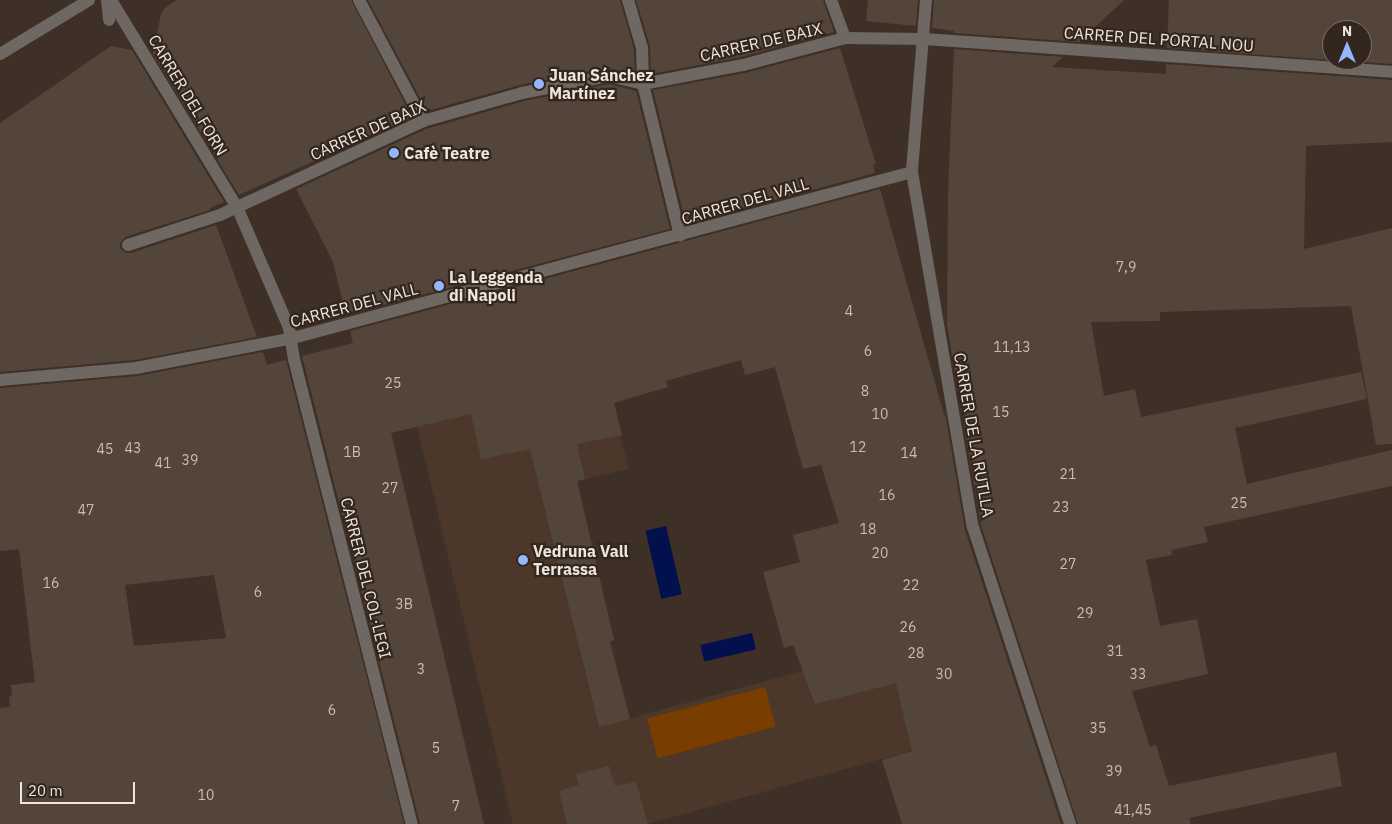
<!DOCTYPE html>
<meta charset="utf-8">
<style>
body{margin:0}
#map{position:relative;width:1392px;height:824px;overflow:hidden;background:#3e3026;font-family:"IBM Plex Sans",sans-serif}
div>[style]{position:absolute}
[style*='--x']{left:calc(var(--x)*1px);top:calc(var(--y)*1px);width:calc(var(--w)*1px);rotate:calc(var(--a)*1deg)}
.built>*{inset:0;background:#4c382a}
.green>*{inset:0;background:#793d00;transform-origin:0 0}
.water>*{inset:0;background:#02104e;transform-origin:0 0}
.building>*{inset:0;background:#54453b}
.minor>*{height:12px;margin:-6px;padding:0 6px;transform-origin:6px;border-radius:6px;background:#6e6762}
.dots>*{width:14px;height:14px;translate:-50% -50%;box-sizing:border-box;border:2px solid #33261c;border-radius:50%}
span{translate:-50% -50%;white-space:nowrap;text-align:center;line-height:1.15;-webkit-text-stroke:4.5px #33261c;paint-order:stroke}
.number-label{font-size:14px;color:#c8bdb5}
.number-label span{-webkit-text-stroke-width:0}
.street-label{font-size:16px;color:#eee5de}
.poi-label{font-size:16px;color:#eee5de;font-weight:700}
.left{translate:0 -50%;text-align:left}
.north{position:absolute;left:1322px;top:20px;width:50px;height:50px;box-sizing:border-box;background:#33261c;border:1px solid #7e726a;border-radius:50%;rotate:0deg;font-size:14px;font-weight:700;line-height:20px;text-align:center;color:#eee5de}
.north::after{content:'';display:block;margin:auto;width:18px;height:22px;background:#95b6fd;clip-path:polygon(50% 0,100% 100%,50% 72%,0 100%)}
.scale{position:absolute;left:20px;top:782px;width:115px;height:22px;box-sizing:border-box;border:2px solid #eee5de;border-top:0;padding-left:6px;font-size:15px;line-height:18px;white-space:nowrap;color:#eee5de;-webkit-text-stroke:4px #33261c;paint-order:stroke}
</style>
<div id="map">
<div class="built">
<i style="clip-path:polygon(581px 285px,629px 469px,577px 481px,614px 640px,579px 649px,599px 727px,831px 663px,987px 647px,1011px 723px,648px 824px,513px 824px,394px 332px)"></i>
</div>
<div class="green">
<i style="left:765px;top:687px;width:41px;height:122px;rotate:75deg"></i>
</div>
<div class="water">
<i style="left:666px;top:526px;width:70px;height:21px;rotate:77deg"></i>
<i style="left:752px;top:633px;width:17px;height:53px;rotate:77deg"></i>
</div>
<div class="building">
<i style="clip-path:polygon(176px 0,351px 0,412px 117px,239px 195px,153px 54px,161px 14px,164px 9px)"></i>
<i style="clip-path:polygon(368px 0,620px 0,634px 49px,635px 74px,607px 68px,520px 85px,427px 111px)"></i>
<i style="clip-path:polygon(636px 0,823px 0,834px 32px,741px 57px,651px 74px,650px 46px)"></i>
<i style="clip-path:polygon(868px 0,918px 0,916px 26px,866px 21px)"></i>
<i style="clip-path:polygon(934px 0,1124px 0,1079px 42px,954px 33px,954px 31px,932px 28px)"></i>
<i style="clip-path:polygon(1169px 0,1392px 0,1392px 64px,1337px 60px,1362px 60px,1362px 30px,1332px 30px,1332px 60px,1167px 48px)"></i>
<i style="clip-path:polygon(111px 46px,132px 50px,224px 202px,210px 208px,210px 210px,125px 237px,120px 243px,120px 248px,126px 253px,131px 253px,216px 225px,257px 337px,135px 360px,0 372px,0 123px)"></i>
<i style="clip-path:polygon(840px 48px,876px 164px,873px 165px,875px 173px,686px 224px,653px 90px,745px 73px)"></i>
<i style="clip-path:polygon(954px 49px,1063px 57px,1052px 67px,1166px 74px,1166px 64px,1392px 80px,1392px 142px,1306px 146px,1304px 249px,1392px 228px,1392px 444px,1376px 445px,1351px 306px,1160px 312px,1160px 321px,1091px 322px,1104px 396px,1135px 389px,1141px 417px,1361px 372px,1367px 399px,1235px 428px,1247px 484px,1392px 450px,1392px 486px,1204px 527px,1208px 542px,1171px 550px,1172px 555px,1146px 560px,1160px 626px,1197px 619px,1208px 674px,1132px 691px,1150px 747px,1156px 745px,1169px 786px,1336px 752px,1342px 786px,1189px 818px,1191px 824px,1078px 824px,981px 525px,947px 325px,948px 192px)"></i>
<i style="clip-path:polygon(609px 84px,636px 91px,670px 229px,346px 315px,333px 262px,296px 189px,426px 129px,524px 101px)"></i>
<i style="clip-path:polygon(880px 189px,945px 418px,945px 412px,965px 530px,1061px 824px,902px 824px,882px 760px,912px 751px,896px 683px,815px 704px,793px 645px,784px 648px,763px 572px,800px 562px,793px 535px,839px 523px,821px 465px,803px 469px,775px 367px,745px 375px,741px 360px,666px 381px,668px 387px,614px 403px,622px 435px,577px 444px,585px 479px,577px 481px,614px 640px,610px 642px,630px 719px,599px 727px,530px 449px,481px 459px,471px 414px,391px 433px,484px 824px,420px 824px,302px 356px,353px 343px,350px 331px)"></i>
<i style="clip-path:polygon(evenodd,263px 352px,267px 365px,286px 360px,404px 824px,0 824px,0 708px,10px 707px,9px 696px,12px 695px,11px 685px,35px 682px,19px 549px,0 551px,0 388px,137px 376px,263px 352px,214px 575px,226px 638px,134px 646px,125px 585px,214px 575px)"></i>
<i style="clip-path:polygon(609px 766px,615px 786px,636px 782px,648px 824px,567px 824px,559px 791px,579px 785px,576px 774px)"></i>
</div>
<div class="minor">
<i style="--x:107;--y:0;--w:20;--a:84"></i>
<i style="--x:111;--y:0;--w:242;--a:58.7"></i>
<i style="--x:237;--y:207;--w:132;--a:66.7"></i>
<i style="--x:289;--y:328;--w:31;--a:81"></i>
<i style="--x:294;--y:359;--w:480;--a:75.8"></i>
<i style="--x:359;--y:0;--w:137;--a:62.1"></i>
<i style="--x:628;--y:0;--w:50;--a:73.7"></i>
<i style="--x:642;--y:48;--w:36;--a:88"></i>
<i style="--x:643;--y:84;--w:156;--a:76.3"></i>
<i style="--x:831;--y:0;--w:40;--a:69.8"></i>
<i style="--x:926;--y:0;--w:173;--a:94.7"></i>
<i style="--x:912;--y:172;--w:360;--a:80.3"></i>
<i style="--x:973;--y:527;--w:312;--a:71.9"></i>
<i style="--x:0;--y:54;--w:104;--a:-31.2"></i>
<i style="--x:128;--y:245;--w:97;--a:-18.1"></i>
<i style="--x:220;--y:215;--w:224;--a:-24.8"></i>
<i style="--x:423;--y:121;--w:103;--a:-15.8"></i>
<i style="--x:522;--y:93;--w:89;--a:-11.1"></i>
<i style="--x:609;--y:76;--w:35;--a:13"></i>
<i style="--x:643;--y:84;--w:102;--a:-10.8"></i>
<i style="--x:743;--y:65;--w:106;--a:-14.8"></i>
<i style="--x:845;--y:38;--w:79;--a:0.7"></i>
<i style="--x:924;--y:39;--w:469;--a:4"></i>
<i style="--x:0;--y:380;--w:137;--a:-5"></i>
<i style="--x:136;--y:368;--w:160;--a:-10.8"></i>
<i style="--x:293;--y:338;--w:641;--a:-15.01"></i>
</div>
<div class="dots">
<i style="left:539px;top:84px;background:#95b6fd"></i>
<i style="left:394px;top:153px;background:#95b6fd"></i>
<i style="left:439px;top:286px;background:#95b6fd"></i>
<i style="left:523px;top:560px;background:#95b6fd"></i>
</div>
<div class="number-label">
<span style="left:1126px;top:267px">7,9</span>
<span style="left:849px;top:311px">4</span>
<span style="left:1012px;top:347px">11,13</span>
<span style="left:868px;top:351px">6</span>
<span style="left:393px;top:383px">25</span>
<span style="left:865px;top:391px">8</span>
<span style="left:1001px;top:412px">15</span>
<span style="left:880px;top:414px">10</span>
<span style="left:858px;top:447px">12</span>
<span style="left:133px;top:448px">43</span>
<span style="left:105px;top:449px">45</span>
<span style="left:352px;top:452px">1B</span>
<span style="left:909px;top:453px">14</span>
<span style="left:190px;top:460px">39</span>
<span style="left:163px;top:463px">41</span>
<span style="left:1068px;top:474px">21</span>
<span style="left:390px;top:488px">27</span>
<span style="left:887px;top:495px">16</span>
<span style="left:1239px;top:503px">25</span>
<span style="left:1061px;top:507px">23</span>
<span style="left:86px;top:510px">47</span>
<span style="left:868px;top:529px">18</span>
<span style="left:880px;top:553px">20</span>
<span style="left:1068px;top:564px">27</span>
<span style="left:51px;top:583px">16</span>
<span style="left:911px;top:585px">22</span>
<span style="left:258px;top:592px">6</span>
<span style="left:404px;top:604px">3B</span>
<span style="left:1085px;top:613px">29</span>
<span style="left:908px;top:627px">26</span>
<span style="left:1115px;top:651px">31</span>
<span style="left:916px;top:653px">28</span>
<span style="left:421px;top:669px">3</span>
<span style="left:944px;top:674px">30</span>
<span style="left:1138px;top:674px">33</span>
<span style="left:332px;top:710px">6</span>
<span style="left:1098px;top:728px">35</span>
<span style="left:436px;top:748px">5</span>
<span style="left:1114px;top:771px">39</span>
<span style="left:206px;top:795px">10</span>
<span style="left:456px;top:806px">7</span>
<span style="left:1133px;top:810px">41,45</span>
</div>
<div class="street-label">
<span style="left:1159px;top:39px;rotate:4deg">CARRER DEL PORTAL NOU</span>
<span style="left:761px;top:42px;rotate:-13deg">CARRER DE BAIX</span>
<span style="left:188px;top:95px;rotate:59deg">CARRER DEL FORN</span>
<span style="left:368px;top:130px;rotate:-24deg">CARRER DE BAIX</span>
<span style="left:745px;top:201px;rotate:-16deg">CARRER DEL VALL</span>
<span style="left:354px;top:305px;rotate:-15deg">CARRER DEL VALL</span>
<span style="left:974px;top:435px;rotate:80deg">CARRER DE LA RUTLLA</span>
<span style="left:366px;top:578px;rotate:76deg">CARRER DEL COL·LEGI</span>
</div>
<div class="poi-label">
<span class="left" style="left:549px;top:84px">Juan Sánchez<br>Martínez</span>
<span class="left" style="left:404px;top:153px">Cafè Teatre</span>
<span class="left" style="left:449px;top:286px">La Leggenda<br>di Napoli</span>
<span class="left" style="left:533px;top:560px">Vedruna Vall<br>Terrassa</span>
</div>
<div class="north">N</div>
<div class="scale">20 m</div>
</div>
